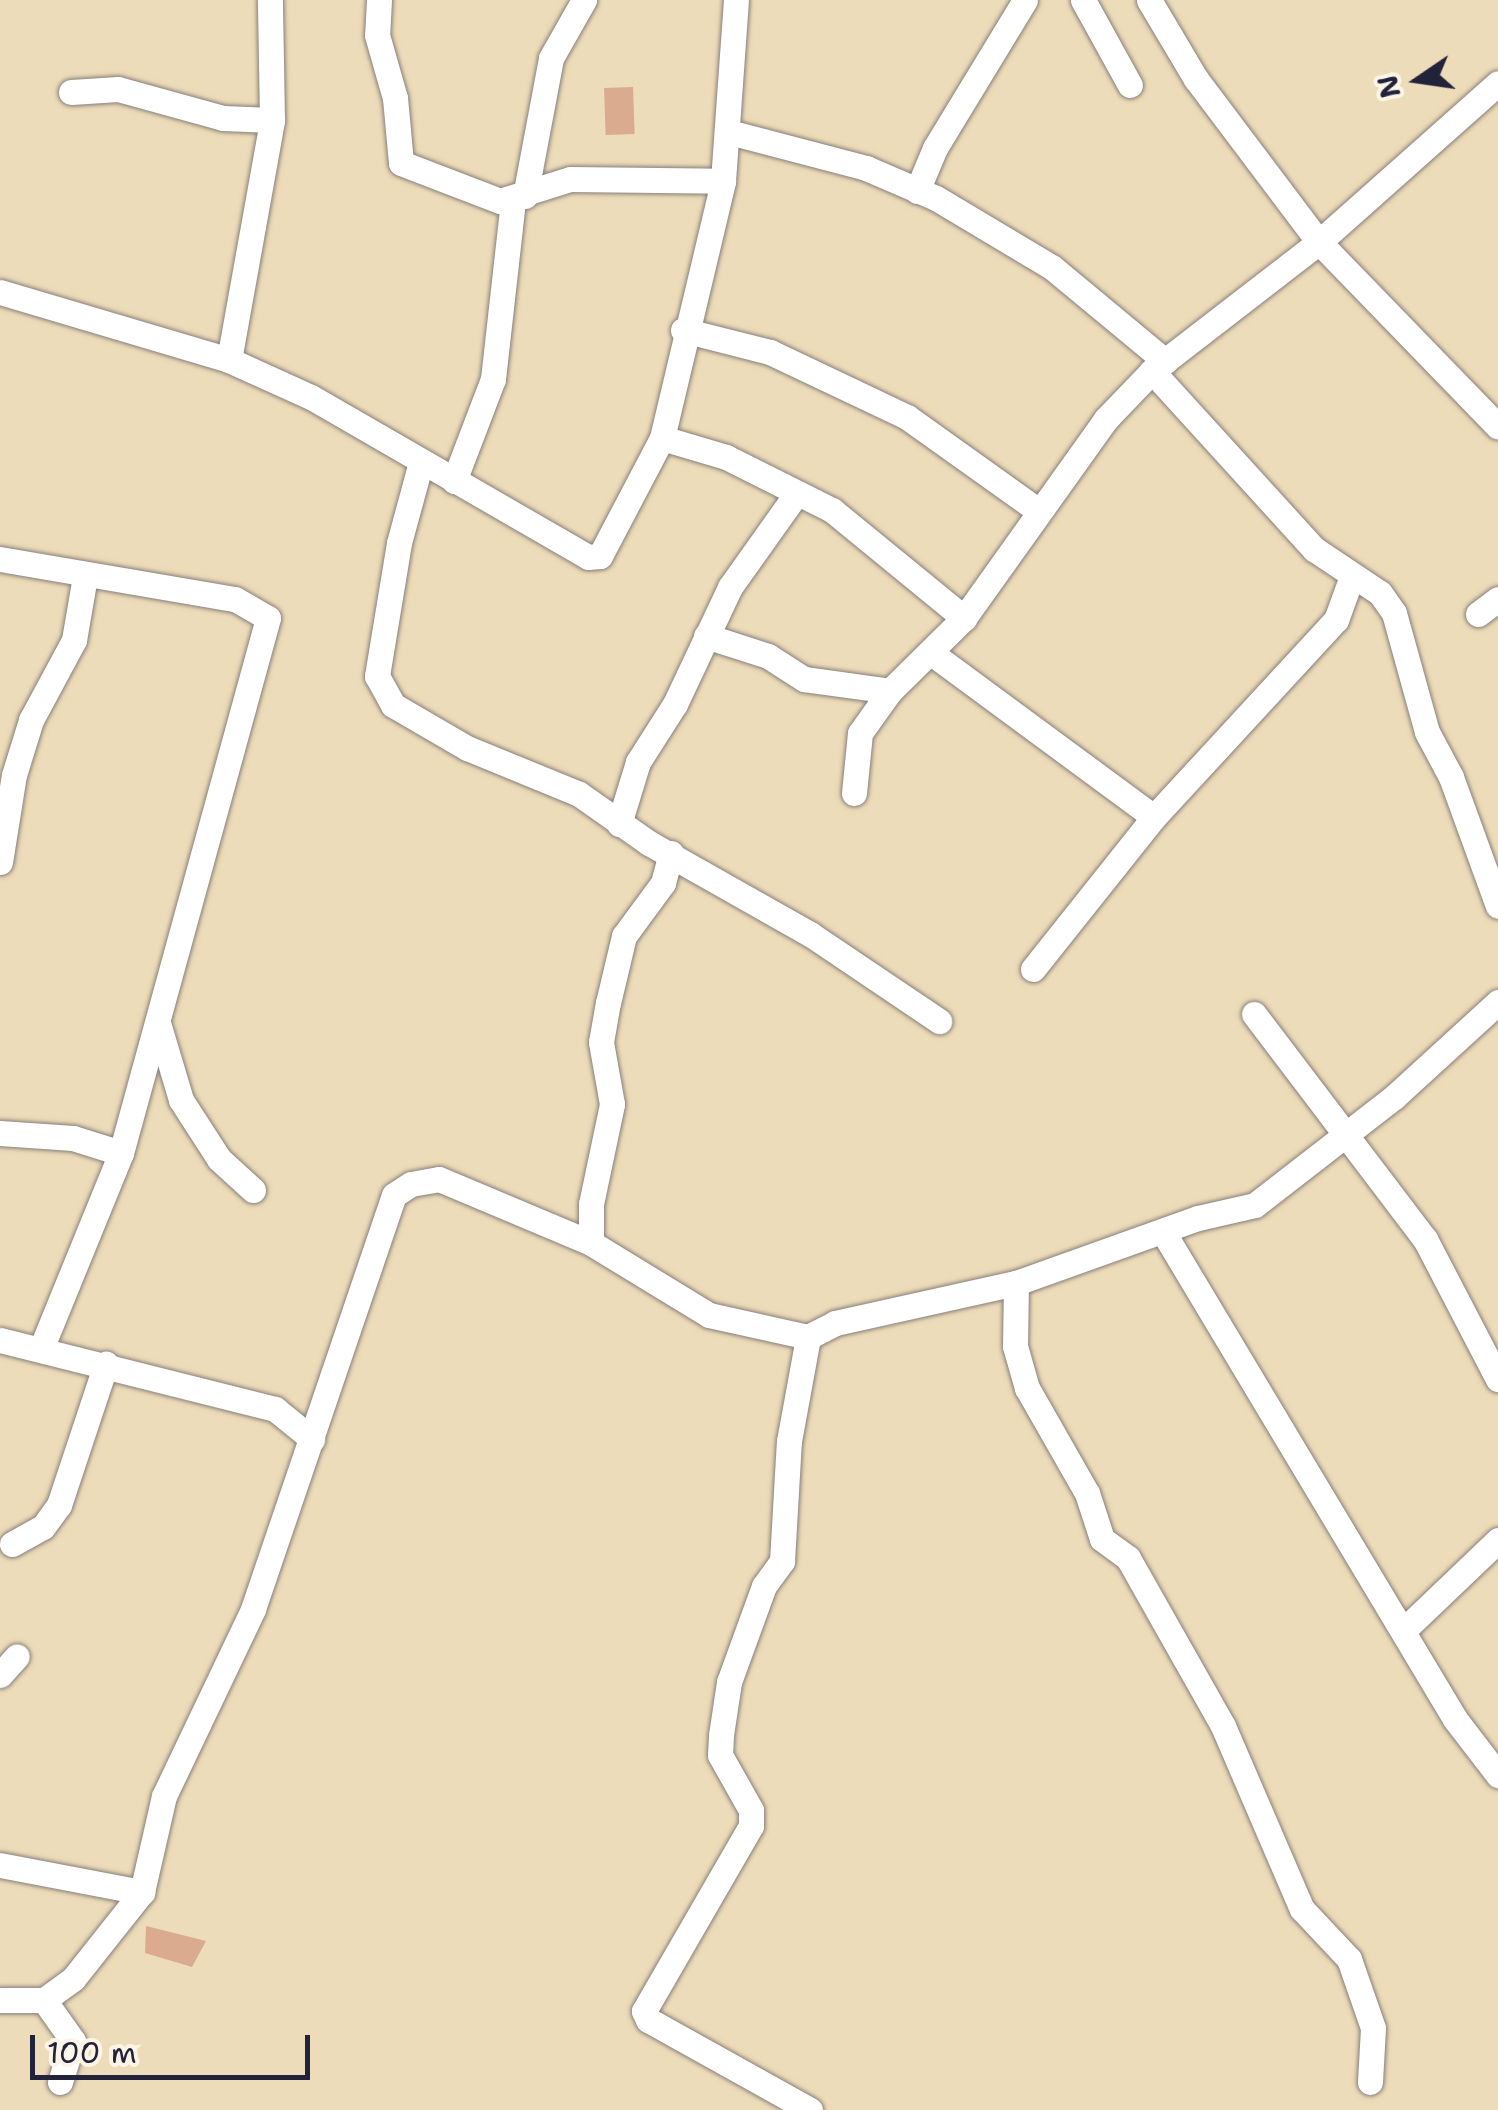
<!DOCTYPE html>
<style>
body{margin:0}
#map{position:relative;width:1498px;height:2110px;overflow:hidden;background:#eddcb9;font-family:"Shantell Sans",sans-serif}
div>[style]{position:absolute}
[style*='--x']{left:calc(var(--x)*1px);top:calc(var(--y)*1px);width:calc(var(--w)*1px);rotate:calc(var(--a)*1deg)}
.building>*{inset:0;background:#daab8f;transform-origin:0 0}
.roads{filter:drop-shadow(0 0 2px #887f7a) drop-shadow(0 0 2px #887f7a)}
.minor>*{height:25px;margin:-12.5px;padding:0 12.5px;transform-origin:12.5px;border-radius:12.5px;background:#fff}
span{translate:-50% -50%;white-space:nowrap;text-align:center;line-height:1.15;-webkit-text-stroke:10px #fcf5e5;paint-order:stroke}
.north{position:absolute;left:1368px;top:30px;width:100px;height:100px;-webkit-text-stroke:8px #fcf5e5;paint-order:stroke;rotate:257deg;font-size:28px;font-weight:700;line-height:40px;text-align:center;color:#22223b}
.north::after{content:'';display:block;margin:auto;width:35px;height:45px;background:#22223b;clip-path:polygon(50% 0,100% 100%,50% 72%,0 100%)}
.scale{position:absolute;left:30px;top:2035px;width:280px;height:45px;box-sizing:border-box;border:5px solid #22223b;border-top:0;padding-left:12px;font-size:30px;line-height:35px;white-space:nowrap;color:#22223b;-webkit-text-stroke:8px #fcf5e5;paint-order:stroke}
</style>
<div id="map">
<div class="building">
<i style="left:633px;top:87px;width:47px;height:29px;rotate:88deg"></i>
<i style="clip-path:polygon(146px 1926px,206px 1941px,192px 1967px,145px 1953px)"></i>
</div>
<div class="roads">
<div class="minor">
<i style="--x:379;--y:0;--w:35;--a:93"></i>
<i style="--x:377;--y:35;--w:66;--a:74.1"></i>
<i style="--x:395;--y:98;--w:65;--a:84.7"></i>
<i style="--x:401;--y:163;--w:106;--a:21"></i>
<i style="--x:500;--y:201;--w:73;--a:-17.4"></i>
<i style="--x:570;--y:179;--w:153;--a:0.7"></i>
<i style="--x:1083;--y:0;--w:97;--a:61.1"></i>
<i style="--x:1149;--y:0;--w:92;--a:59.3"></i>
<i style="--x:1196;--y:79;--w:204;--a:53"></i>
<i style="--x:1319;--y:242;--w:257;--a:45.9"></i>
<i style="--x:71;--y:92;--w:47;--a:-3.7"></i>
<i style="--x:118;--y:89;--w:109;--a:15.4"></i>
<i style="--x:223;--y:118;--w:49;--a:2.3"></i>
<i style="--x:729;--y:132;--w:142;--a:14.7"></i>
<i style="--x:866;--y:168;--w:76;--a:23.2"></i>
<i style="--x:936;--y:198;--w:136;--a:30.9"></i>
<i style="--x:1053;--y:268;--w:146;--a:39.7"></i>
<i style="--x:917;--y:191;--w:47;--a:-67.3"></i>
<i style="--x:935;--y:148;--w:173;--a:-58.7"></i>
<i style="--x:525;--y:196;--w:140;--a:-79.3"></i>
<i style="--x:551;--y:58;--w:67;--a:-60.4"></i>
<i style="--x:0;--y:292;--w:239;--a:16.5"></i>
<i style="--x:229;--y:360;--w:90;--a:24.3"></i>
<i style="--x:311;--y:397;--w:320;--a:30"></i>
<i style="--x:588;--y:557;--w:12;--a:-5"></i>
<i style="--x:600;--y:556;--w:133;--a:-62.3"></i>
<i style="--x:662;--y:438;--w:264;--a:-76.6"></i>
<i style="--x:723;--y:181;--w:181;--a:-85.9"></i>
<i style="--x:683;--y:330;--w:90;--a:14.2"></i>
<i style="--x:770;--y:352;--w:152;--a:25.4"></i>
<i style="--x:907;--y:417;--w:162;--a:35.5"></i>
<i style="--x:229;--y:360;--w:244;--a:-79.8"></i>
<i style="--x:272;--y:120;--w:120;--a:-91"></i>
<i style="--x:1152;--y:371;--w:241;--a:47.7"></i>
<i style="--x:1314;--y:549;--w:79;--a:33.7"></i>
<i style="--x:1380;--y:593;--w:24;--a:55"></i>
<i style="--x:1394;--y:613;--w:123;--a:74.5"></i>
<i style="--x:1427;--y:732;--w:51;--a:61.9"></i>
<i style="--x:1451;--y:777;--w:137;--a:70"></i>
<i style="--x:662;--y:438;--w:67;--a:16.5"></i>
<i style="--x:726;--y:457;--w:119;--a:26.6"></i>
<i style="--x:832;--y:510;--w:171;--a:39.3"></i>
<i style="--x:421;--y:462;--w:84;--a:105.2"></i>
<i style="--x:399;--y:543;--w:135;--a:99.4"></i>
<i style="--x:377;--y:676;--w:33;--a:61"></i>
<i style="--x:393;--y:705;--w:86;--a:30.2"></i>
<i style="--x:467;--y:748;--w:121;--a:22.3"></i>
<i style="--x:579;--y:794;--w:85;--a:35"></i>
<i style="--x:649;--y:843;--w:185;--a:29.5"></i>
<i style="--x:810;--y:934;--w:156;--a:34"></i>
<i style="--x:454;--y:481;--w:109;--a:-69.1"></i>
<i style="--x:493;--y:379;--w:179;--a:-83.6"></i>
<i style="--x:0;--y:559;--w:238;--a:9.7"></i>
<i style="--x:235;--y:599;--w:38;--a:30"></i>
<i style="--x:268;--y:618;--w:555;--a:105.36"></i>
<i style="--x:121;--y:1153;--w:212;--a:112.2"></i>
<i style="--x:1478;--y:614;--w:25;--a:-37"></i>
<i style="--x:706;--y:636;--w:65;--a:17.9"></i>
<i style="--x:768;--y:656;--w:43;--a:32.6"></i>
<i style="--x:804;--y:679;--w:87;--a:7.9"></i>
<i style="--x:934;--y:655;--w:273;--a:36.4"></i>
<i style="--x:854;--y:793;--w:60;--a:-84.3"></i>
<i style="--x:860;--y:733;--w:52;--a:-54.5"></i>
<i style="--x:890;--y:691;--w:104;--a:-44.6"></i>
<i style="--x:964;--y:618;--w:244;--a:-54.5"></i>
<i style="--x:1106;--y:419;--w:66;--a:-46.2"></i>
<i style="--x:1152;--y:371;--w:211;--a:-37.7"></i>
<i style="--x:1319;--y:242;--w:239;--a:-41.6"></i>
<i style="--x:619;--y:824;--w:65;--a:-73"></i>
<i style="--x:638;--y:762;--w:69;--a:-57.5"></i>
<i style="--x:675;--y:704;--w:129;--a:-64.8"></i>
<i style="--x:730;--y:587;--w:114;--a:-54.6"></i>
<i style="--x:0;--y:862;--w:88;--a:-80.9"></i>
<i style="--x:14;--y:775;--w:58;--a:-72.8"></i>
<i style="--x:31;--y:720;--w:91;--a:-61.7"></i>
<i style="--x:74;--y:640;--w:65;--a:-80.2"></i>
<i style="--x:1033;--y:969;--w:194;--a:-51.5"></i>
<i style="--x:1154;--y:817;--w:268;--a:-47.3"></i>
<i style="--x:1336;--y:620;--w:47;--a:-70"></i>
<i style="--x:1254;--y:1014;--w:283;--a:52.8"></i>
<i style="--x:1425;--y:1239;--w:158;--a:62.5"></i>
<i style="--x:159;--y:1026;--w:77;--a:73.4"></i>
<i style="--x:181;--y:1100;--w:70;--a:57.2"></i>
<i style="--x:219;--y:1159;--w:46;--a:42.4"></i>
<i style="--x:0;--y:1133;--w:73;--a:3.9"></i>
<i style="--x:73;--y:1138;--w:50;--a:17.4"></i>
<i style="--x:1165;--y:1235;--w:564;--a:59.07"></i>
<i style="--x:1455;--y:1719;--w:71;--a:52.5"></i>
<i style="--x:591;--y:1243;--w:39;--a:-90"></i>
<i style="--x:591;--y:1204;--w:102;--a:-78.1"></i>
<i style="--x:612;--y:1104;--w:63;--a:-100.1"></i>
<i style="--x:601;--y:1042;--w:40;--a:-80"></i>
<i style="--x:608;--y:1003;--w:69;--a:-76.6"></i>
<i style="--x:624;--y:936;--w:66;--a:-53.7"></i>
<i style="--x:663;--y:883;--w:31;--a:-75"></i>
<i style="--x:1016;--y:1283;--w:63;--a:90.9"></i>
<i style="--x:1015;--y:1346;--w:44;--a:74.1"></i>
<i style="--x:1027;--y:1388;--w:121;--a:60.3"></i>
<i style="--x:1087;--y:1493;--w:48;--a:71.9"></i>
<i style="--x:1102;--y:1539;--w:32;--a:36"></i>
<i style="--x:1128;--y:1558;--w:193;--a:60.5"></i>
<i style="--x:1223;--y:1726;--w:199;--a:66.7"></i>
<i style="--x:1302;--y:1909;--w:69;--a:46.8"></i>
<i style="--x:1349;--y:1959;--w:73;--a:70.8"></i>
<i style="--x:1373;--y:2028;--w:54;--a:93.2"></i>
<i style="--x:0;--y:1340;--w:284;--a:14.1"></i>
<i style="--x:275;--y:1409;--w:48;--a:39"></i>
<i style="--x:12;--y:1544;--w:35;--a:-29"></i>
<i style="--x:43;--y:1527;--w:27;--a:-54"></i>
<i style="--x:59;--y:1505;--w:149;--a:-71.6"></i>
<i style="--x:1405;--y:1629;--w:129;--a:-43.7"></i>
<i style="--x:0;--y:1675;--w:25;--a:-48"></i>
<i style="--x:0;--y:1865;--w:145;--a:10.8"></i>
<i style="--x:0;--y:2000;--w:44;--a:0"></i>
<i style="--x:44;--y:2000;--w:36;--a:-36"></i>
<i style="--x:73;--y:1979;--w:111;--a:-51.6"></i>
<i style="--x:142;--y:1892;--w:98;--a:-77.1"></i>
<i style="--x:164;--y:1796;--w:207;--a:-64.5"></i>
<i style="--x:253;--y:1609;--w:437;--a:-71.2"></i>
<i style="--x:394;--y:1195;--w:20;--a:-33"></i>
<i style="--x:411;--y:1184;--w:28;--a:-10"></i>
<i style="--x:439;--y:1179;--w:165;--a:22.8"></i>
<i style="--x:591;--y:1243;--w:138;--a:31.4"></i>
<i style="--x:709;--y:1315;--w:101;--a:12.5"></i>
<i style="--x:44;--y:2000;--w:50;--a:54.7"></i>
<i style="--x:73;--y:2041;--w:43;--a:107.6"></i>
<i style="--x:810;--y:2110;--w:185;--a:-150.9"></i>
<i style="--x:648;--y:2020;--w:10;--a:-114"></i>
<i style="--x:644;--y:2011;--w:214;--a:-60"></i>
<i style="--x:751;--y:1826;--w:16;--a:-90"></i>
<i style="--x:751;--y:1810;--w:63;--a:-119.4"></i>
<i style="--x:720;--y:1755;--w:20;--a:-87"></i>
<i style="--x:721;--y:1735;--w:54;--a:-81.4"></i>
<i style="--x:729;--y:1682;--w:102;--a:-70"></i>
<i style="--x:764;--y:1586;--w:31;--a:-54"></i>
<i style="--x:782;--y:1561;--w:120;--a:-86.7"></i>
<i style="--x:789;--y:1441;--w:106;--a:-79.6"></i>
<i style="--x:808;--y:1337;--w:30;--a:-27"></i>
<i style="--x:835;--y:1323;--w:185;--a:-12.5"></i>
<i style="--x:1016;--y:1283;--w:193;--a:-19.7"></i>
<i style="--x:1198;--y:1218;--w:58;--a:-12.8"></i>
<i style="--x:1255;--y:1205;--w:176;--a:-37.8"></i>
<i style="--x:1394;--y:1097;--w:141;--a:-42.4"></i>
</div>
</div>
<div class="north">N</div>
<div class="scale">100 m</div>
</div>
